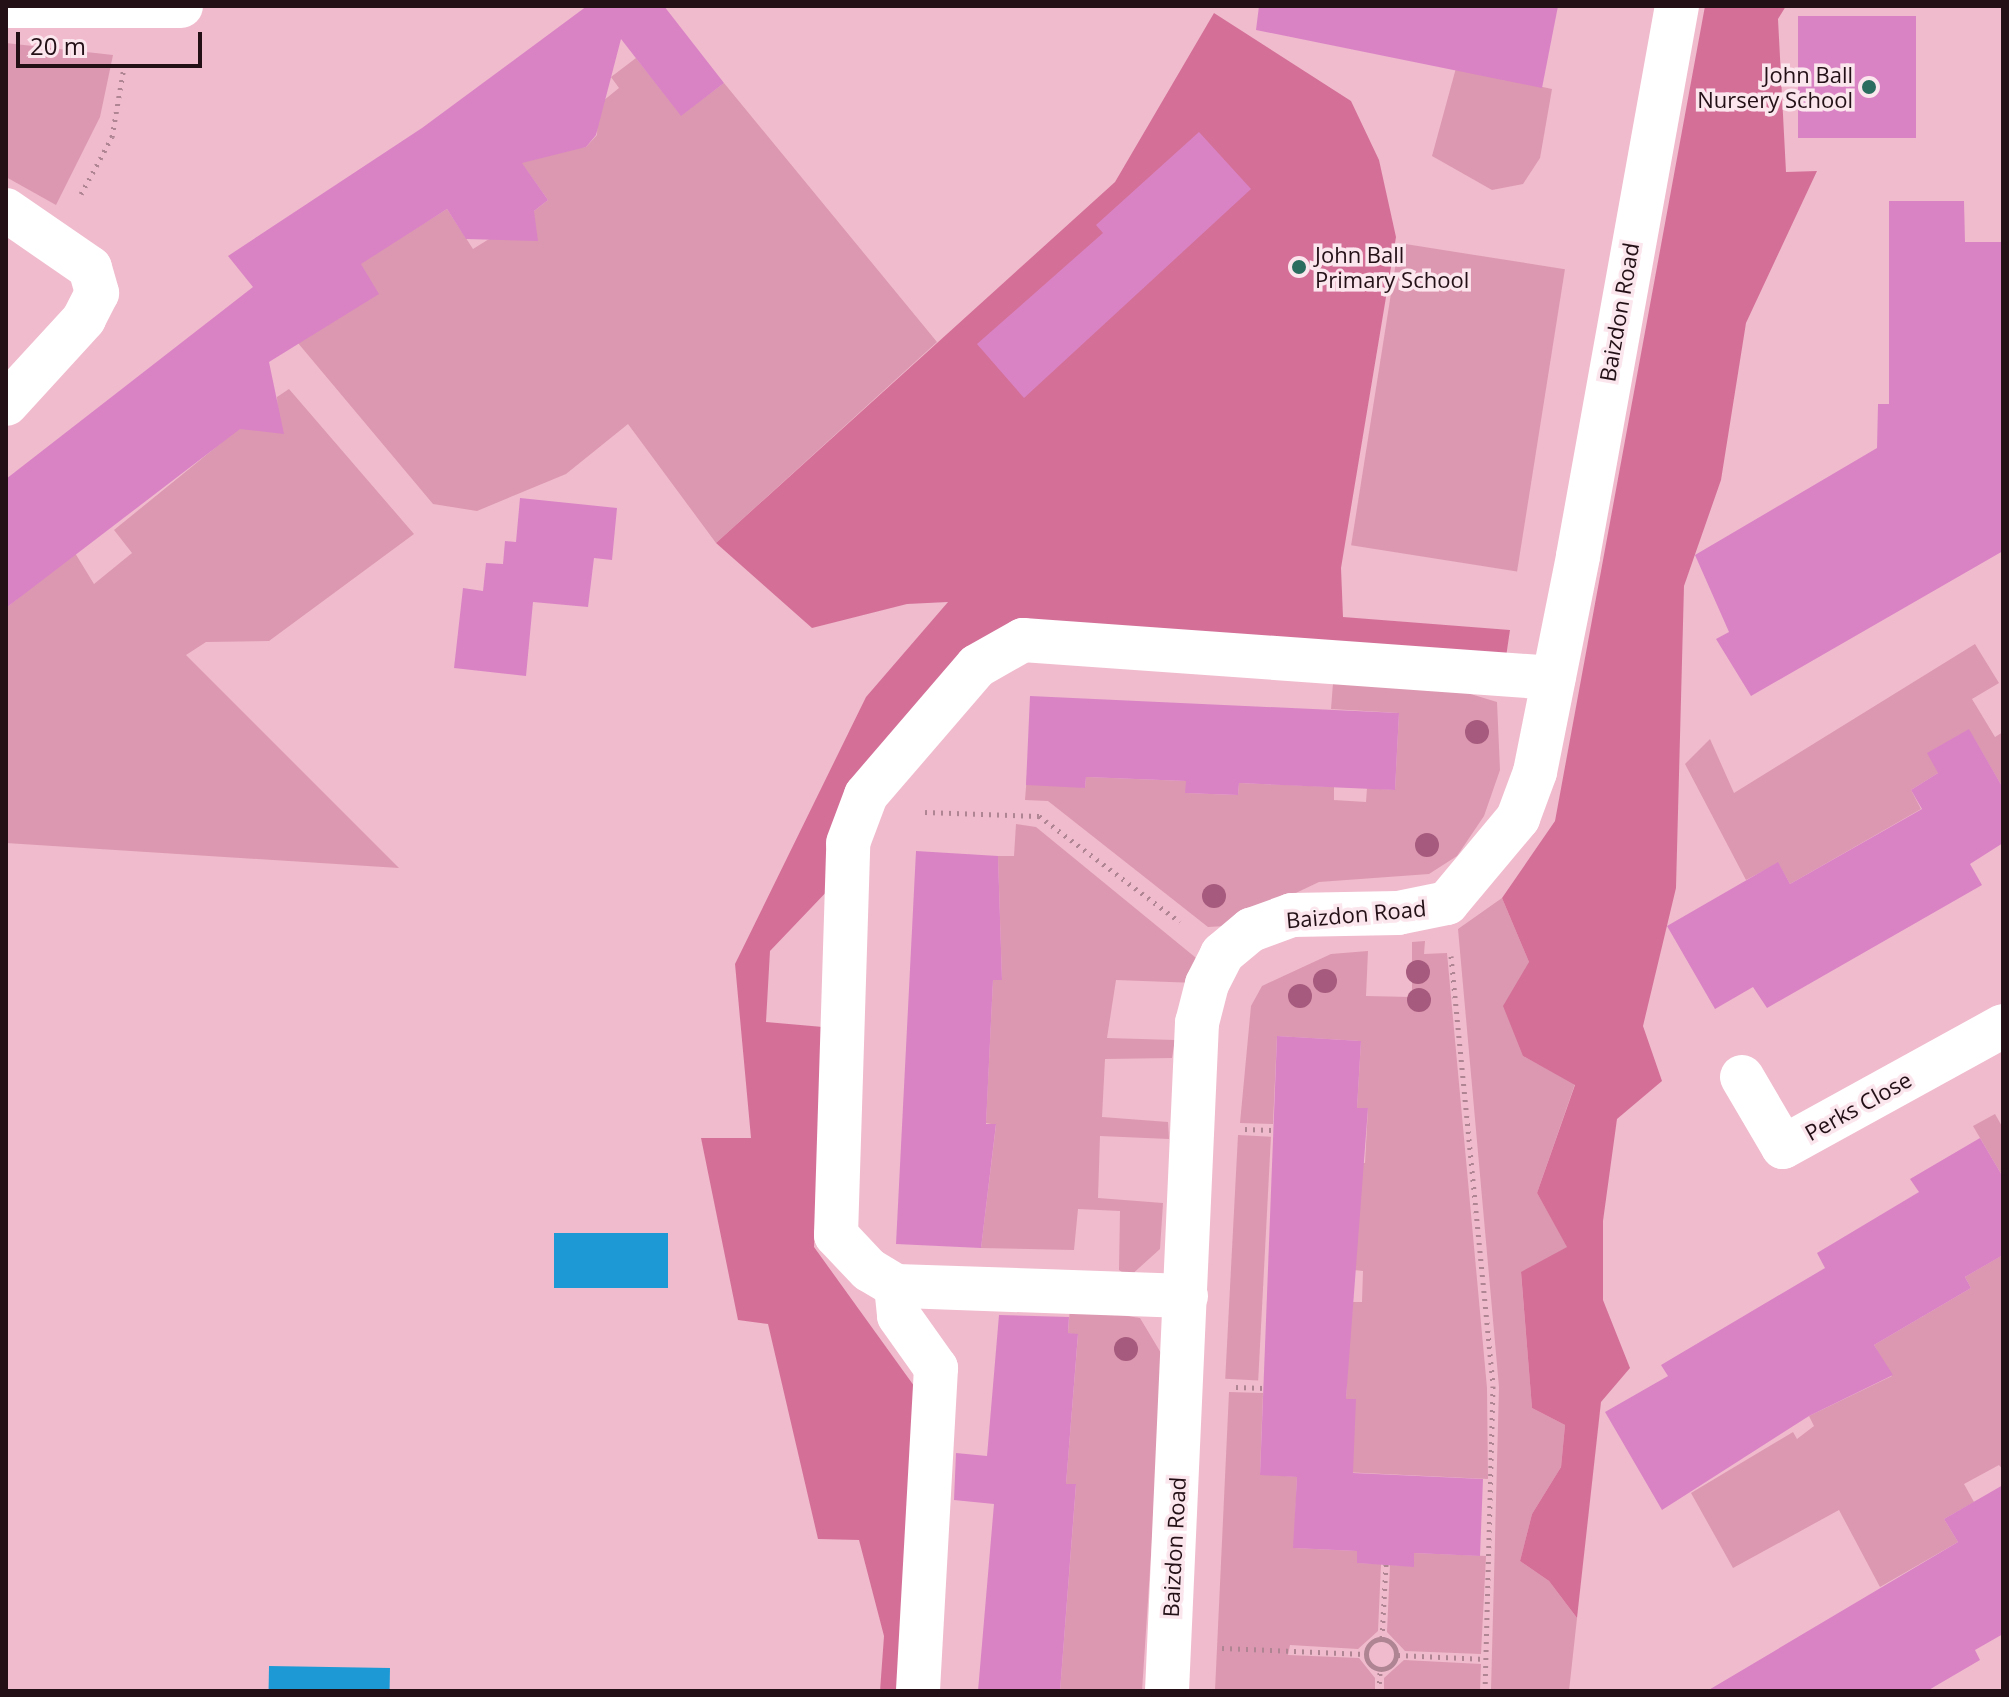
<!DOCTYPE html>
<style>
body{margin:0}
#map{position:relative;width:2009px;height:1697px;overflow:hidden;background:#f0bbcd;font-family:"Open Sans",sans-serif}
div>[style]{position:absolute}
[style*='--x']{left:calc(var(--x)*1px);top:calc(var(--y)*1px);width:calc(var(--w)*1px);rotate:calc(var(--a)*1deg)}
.green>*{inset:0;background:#dc98b0;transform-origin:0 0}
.forest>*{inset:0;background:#d47098}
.water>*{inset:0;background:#1d9ad5;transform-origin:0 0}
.building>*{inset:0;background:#d983c5;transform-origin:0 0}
.path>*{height:5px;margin-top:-2.5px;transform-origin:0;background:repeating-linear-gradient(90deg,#af8594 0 2px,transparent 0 8px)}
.path>.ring{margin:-2.5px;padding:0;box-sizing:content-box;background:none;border:5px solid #af8594;border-radius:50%}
.minor>*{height:44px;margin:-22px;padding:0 22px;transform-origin:22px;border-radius:22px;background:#fff}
.trees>*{width:24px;height:24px;margin:-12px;border-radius:50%;background:#a65a7d}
.dots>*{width:22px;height:22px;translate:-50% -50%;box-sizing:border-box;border:4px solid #fce6ed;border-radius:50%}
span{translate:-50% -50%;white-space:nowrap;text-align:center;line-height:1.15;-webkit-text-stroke:7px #fce6ed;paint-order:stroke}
.poi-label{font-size:22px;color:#231017}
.right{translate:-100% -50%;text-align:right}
.left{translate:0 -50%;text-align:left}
.street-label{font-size:22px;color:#231017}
.frame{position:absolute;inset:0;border:8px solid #231017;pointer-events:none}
.scale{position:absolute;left:16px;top:32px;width:186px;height:36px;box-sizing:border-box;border:4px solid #231017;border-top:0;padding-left:10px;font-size:24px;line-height:28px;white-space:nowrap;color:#231017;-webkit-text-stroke:6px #fce6ed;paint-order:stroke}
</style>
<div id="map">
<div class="green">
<i style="clip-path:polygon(6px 43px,113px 55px,100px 117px,56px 205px,6px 177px)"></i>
<i style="clip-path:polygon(636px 58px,681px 115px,724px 83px,937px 342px,716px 543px,628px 424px,566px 474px,477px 511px,433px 504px,277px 318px,378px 294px,360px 263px,447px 209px,473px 249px,534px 211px,548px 200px,515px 154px,586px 147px,597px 135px,598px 105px,619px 88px,611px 77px)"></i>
<i style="clip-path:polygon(1456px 68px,1552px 89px,1540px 158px,1523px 184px,1492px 190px,1432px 156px)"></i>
<i style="left:1399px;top:243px;width:168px;height:306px;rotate:9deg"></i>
<i style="clip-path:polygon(289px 389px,414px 534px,269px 641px,206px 642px,186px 655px,399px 868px,6px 843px,6px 608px,75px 553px,94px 584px,132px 553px,114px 530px,242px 426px,278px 417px,277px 397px)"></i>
<i style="clip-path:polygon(1975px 644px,1999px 683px,1972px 699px,1995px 737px,2003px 732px,2003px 788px,1969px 730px,1938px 773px,1911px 790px,1921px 809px,1790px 884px,1778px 863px,1746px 880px,1685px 764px,1710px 739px,1734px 793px)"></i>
<i style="clip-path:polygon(1333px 683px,1464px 692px,1497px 702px,1500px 770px,1484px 816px,1457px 856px,1429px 874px,1319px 882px,1226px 926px,1208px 927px,1048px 801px,1025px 800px,1027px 774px,1085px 788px,1086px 777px,1186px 781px,1186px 793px,1210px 794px,1238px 795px,1239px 783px,1334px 787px,1334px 800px,1366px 802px,1367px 788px,1395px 790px,1399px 713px,1331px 709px)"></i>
<i style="clip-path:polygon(1016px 824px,1036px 827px,1201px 962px,1197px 983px,1116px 980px,1107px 1038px,1175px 1040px,1172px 1058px,1105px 1059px,1102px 1117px,1168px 1122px,1169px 1139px,1100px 1136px,1098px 1198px,1163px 1203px,1160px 1249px,1129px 1277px,1119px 1270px,1120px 1211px,1078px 1209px,1074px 1250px,981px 1248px,996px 1125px,986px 1123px,993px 980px,1002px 980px,998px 856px,1014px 856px)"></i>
<i style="clip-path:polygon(1502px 898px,1529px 962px,1523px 1056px,1575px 1084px,1537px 1193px,1568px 1247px,1521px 1273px,1532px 1408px,1565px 1425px,1561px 1467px,1532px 1514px,1520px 1561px,1549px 1581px,1577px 1618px,1569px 1691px,1491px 1691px,1499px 1387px,1458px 929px)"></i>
<i style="clip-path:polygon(1425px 941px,1424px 954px,1447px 953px,1487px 1388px,1488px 1479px,1343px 1472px,1355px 1399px,1346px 1399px,1351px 1302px,1362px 1302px,1363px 1271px,1354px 1270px,1355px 1163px,1365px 1163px,1368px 1108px,1357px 1108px,1361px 1041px,1277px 1036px,1273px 1124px,1240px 1123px,1251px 1006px,1262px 986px,1331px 954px,1368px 951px,1366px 996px,1412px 997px,1412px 942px)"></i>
<i style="clip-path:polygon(1995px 1114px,2003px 1128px,2003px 1177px,1973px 1126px)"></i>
<i style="left:1238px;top:1135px;width:33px;height:244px;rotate:3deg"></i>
<i style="clip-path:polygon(2003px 1235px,2003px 1470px,1999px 1465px,1964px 1484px,1974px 1502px,1944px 1519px,1958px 1542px,1880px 1587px,1839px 1510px,1733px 1568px,1691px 1493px,1793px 1432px,1797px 1439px,1814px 1426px,1809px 1416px,1892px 1376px,1874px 1345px,1971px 1288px,1965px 1277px,2001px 1256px)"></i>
<i style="clip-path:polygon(1070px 1307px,1140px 1318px,1164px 1358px,1142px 1691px,1060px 1691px,1076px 1485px,1066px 1484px,1078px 1335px,1068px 1333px)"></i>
<i style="clip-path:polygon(1229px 1392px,1263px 1393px,1260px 1474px,1297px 1477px,1294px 1548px,1357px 1551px,1357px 1563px,1381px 1564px,1378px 1631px,1358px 1649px,1290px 1645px,1288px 1655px,1359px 1658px,1375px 1678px,1375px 1691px,1215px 1691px)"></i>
<i style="clip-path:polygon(1414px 1553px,1486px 1556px,1481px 1654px,1405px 1651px,1387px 1632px,1390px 1565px,1414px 1566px)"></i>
<i style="clip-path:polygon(1404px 1660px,1481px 1664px,1480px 1691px,1384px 1691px,1384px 1678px)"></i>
</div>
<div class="forest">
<i style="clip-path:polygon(1705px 6px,1786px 6px,1778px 19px,1786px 172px,1817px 171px,1746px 323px,1721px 480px,1684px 586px,1676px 888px,1643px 1026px,1662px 1081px,1617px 1119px,1603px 1221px,1603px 1300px,1630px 1368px,1601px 1402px,1577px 1618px,1549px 1581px,1520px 1561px,1532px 1514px,1561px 1467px,1565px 1425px,1532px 1408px,1521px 1272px,1567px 1247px,1537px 1193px,1575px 1085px,1523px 1056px,1503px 1006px,1529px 962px,1502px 898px,1555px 821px)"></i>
<i style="clip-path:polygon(1214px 13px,1351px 101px,1379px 160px,1396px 237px,1341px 568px,1343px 617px,1510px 630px,1506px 657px,966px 653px,833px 885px,770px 951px,766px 1022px,823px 1027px,814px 1247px,917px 1390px,903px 1691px,880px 1691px,884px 1636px,859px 1540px,818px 1539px,768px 1324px,738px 1320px,701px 1138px,751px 1138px,735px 964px,866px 697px,948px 602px,907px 604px,812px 628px,716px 543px,1115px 182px)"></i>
</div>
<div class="water">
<i style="left:668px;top:1233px;width:55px;height:114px;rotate:90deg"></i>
<i style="left:269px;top:1666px;width:121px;height:25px;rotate:1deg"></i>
</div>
<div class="building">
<i style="clip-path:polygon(587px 6px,664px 6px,724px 83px,681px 116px,621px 39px,596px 135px,586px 147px,522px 163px,548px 200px,534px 211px,538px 241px,466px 239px,447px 209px,361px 264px,379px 294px,269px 362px,284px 434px,240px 429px,6px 608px,6px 479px,253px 287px,228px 256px,422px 128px)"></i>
<i style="clip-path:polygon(1259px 6px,1558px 6px,1542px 88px,1256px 30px)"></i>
<i style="left:1798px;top:16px;width:118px;height:122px"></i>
<i style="clip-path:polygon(1199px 132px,1251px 189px,1024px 398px,977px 344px,1103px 233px,1096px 225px)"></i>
<i style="clip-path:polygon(1889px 201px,1964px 201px,1965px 242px,2003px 242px,2003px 551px,1751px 696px,1716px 639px,1729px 632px,1695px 555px,1877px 448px,1878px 404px,1889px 404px)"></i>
<i style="clip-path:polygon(520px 498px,617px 508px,612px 560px,594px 558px,588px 607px,533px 602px,526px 676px,454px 668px,463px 588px,483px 591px,486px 563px,503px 564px,505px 541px,516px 542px)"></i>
<i style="clip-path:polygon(1030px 696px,1399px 713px,1395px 790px,1239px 783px,1238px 795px,1210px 794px,1185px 793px,1186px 781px,1086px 777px,1085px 788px,1026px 785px)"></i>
<i style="clip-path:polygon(1969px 729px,2003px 788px,2003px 843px,1970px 864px,1982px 885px,1767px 1008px,1753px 987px,1715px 1009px,1667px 926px,1778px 862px,1790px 884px,1922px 809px,1911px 790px,1938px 773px,1927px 753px)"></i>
<i style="clip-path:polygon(916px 851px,998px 856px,1002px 980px,993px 980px,986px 1124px,996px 1124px,981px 1248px,896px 1244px)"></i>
<i style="clip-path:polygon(1277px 1036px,1361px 1041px,1357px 1108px,1368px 1108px,1346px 1399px,1356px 1399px,1353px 1473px,1483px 1479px,1480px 1556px,1414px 1553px,1414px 1567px,1357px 1563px,1357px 1551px,1293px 1548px,1297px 1477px,1260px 1475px)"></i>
<i style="clip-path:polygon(1980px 1138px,2003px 1177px,2003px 1255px,1965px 1277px,1971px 1288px,1874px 1345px,1893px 1375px,1809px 1416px,1662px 1510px,1605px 1412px,1668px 1376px,1661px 1365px,1825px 1268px,1817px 1253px,1919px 1192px,1910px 1179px)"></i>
<i style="clip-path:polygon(999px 1315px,1069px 1317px,1068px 1333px,1078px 1334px,1066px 1484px,1076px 1484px,1060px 1691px,978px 1691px,994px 1504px,954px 1500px,956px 1453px,987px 1456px)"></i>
<i style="clip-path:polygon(2003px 1485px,2003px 1634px,1975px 1650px,1980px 1660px,1927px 1691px,1707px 1691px,1958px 1542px,1944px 1519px)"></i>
</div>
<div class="path">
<i style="--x:81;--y:194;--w:65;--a:-61.5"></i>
<i style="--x:112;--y:137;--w:77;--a:-80.3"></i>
<i style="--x:925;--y:812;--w:114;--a:2"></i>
<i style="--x:1039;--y:816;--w:176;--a:36.9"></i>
<i style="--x:1451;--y:956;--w:432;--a:84.4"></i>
<i style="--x:1493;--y:1386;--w:305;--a:91.5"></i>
<i style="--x:1245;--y:1129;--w:27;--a:2"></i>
<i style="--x:1236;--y:1387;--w:28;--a:2"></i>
<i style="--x:1382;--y:1638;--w:74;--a:-86.9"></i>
<i class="ring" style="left:1366px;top:1639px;width:25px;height:25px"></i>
<i style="--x:1222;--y:1648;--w:143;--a:2.4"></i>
<i style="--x:1398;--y:1655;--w:88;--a:2.6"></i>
<i style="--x:1379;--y:1691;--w:21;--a:-87"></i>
</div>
<div class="minor">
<i style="--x:6;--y:6;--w:175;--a:0"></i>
<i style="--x:6;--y:210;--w:102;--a:34.6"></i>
<i style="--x:90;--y:268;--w:26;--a:74"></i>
<i style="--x:97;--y:293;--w:29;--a:117"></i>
<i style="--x:84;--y:319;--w:115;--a:132.5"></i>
<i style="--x:1742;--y:1077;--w:81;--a:59.6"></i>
<i style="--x:1783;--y:1147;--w:251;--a:-28.8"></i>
<i style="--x:896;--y:1286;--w:30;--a:84"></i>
<i style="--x:899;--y:1316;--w:64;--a:54.6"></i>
<i style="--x:936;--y:1368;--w:324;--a:93.2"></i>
<i style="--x:1186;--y:1296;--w:290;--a:-178"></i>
<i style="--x:896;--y:1286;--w:31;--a:-149"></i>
<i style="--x:869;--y:1270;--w:48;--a:-133.3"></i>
<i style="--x:836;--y:1235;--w:392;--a:-88.2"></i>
<i style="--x:848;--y:843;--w:51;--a:-69.4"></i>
<i style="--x:866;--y:795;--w:170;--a:-49.3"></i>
<i style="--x:977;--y:666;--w:53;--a:-29.5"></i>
<i style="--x:1023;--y:640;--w:532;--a:4.09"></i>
<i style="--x:1167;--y:1691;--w:669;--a:-87.43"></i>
<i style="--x:1197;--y:1023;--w:40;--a:-75.6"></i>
<i style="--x:1207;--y:984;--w:34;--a:-63"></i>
<i style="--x:1222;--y:954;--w:38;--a:-40"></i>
<i style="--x:1251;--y:930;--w:44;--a:-20.1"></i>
<i style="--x:1292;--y:915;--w:106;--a:-1.1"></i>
<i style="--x:1398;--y:913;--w:50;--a:-11.5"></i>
<i style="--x:1447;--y:903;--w:111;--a:-50.1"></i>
<i style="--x:1518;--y:818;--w:49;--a:-69.7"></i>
<i style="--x:1535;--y:772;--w:220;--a:-78.7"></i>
<i style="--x:1578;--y:556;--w:559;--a:-79.8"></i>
</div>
<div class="trees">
<i style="left:1477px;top:732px"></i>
<i style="left:1427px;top:845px"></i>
<i style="left:1214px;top:896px"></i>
<i style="left:1418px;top:972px"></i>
<i style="left:1325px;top:981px"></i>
<i style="left:1300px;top:996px"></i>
<i style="left:1419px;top:1000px"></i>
<i style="left:1126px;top:1349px"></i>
</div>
<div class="dots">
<i style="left:1869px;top:87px;background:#2b6e5f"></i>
<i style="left:1299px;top:267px;background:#2b6e5f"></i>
</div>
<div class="poi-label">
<span class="right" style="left:1853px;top:87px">John Ball<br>Nursery School</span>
<span class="left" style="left:1315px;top:267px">John Ball<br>Primary School</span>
</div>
<div class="street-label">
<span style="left:1619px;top:312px;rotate:-80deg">Baizdon Road</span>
<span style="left:1356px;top:914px;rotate:-5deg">Baizdon Road</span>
<span style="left:1858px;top:1106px;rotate:-29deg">Perks Close</span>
<span style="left:1174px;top:1547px;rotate:-87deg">Baizdon Road</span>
</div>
<div class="frame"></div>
<div class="scale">20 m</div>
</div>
